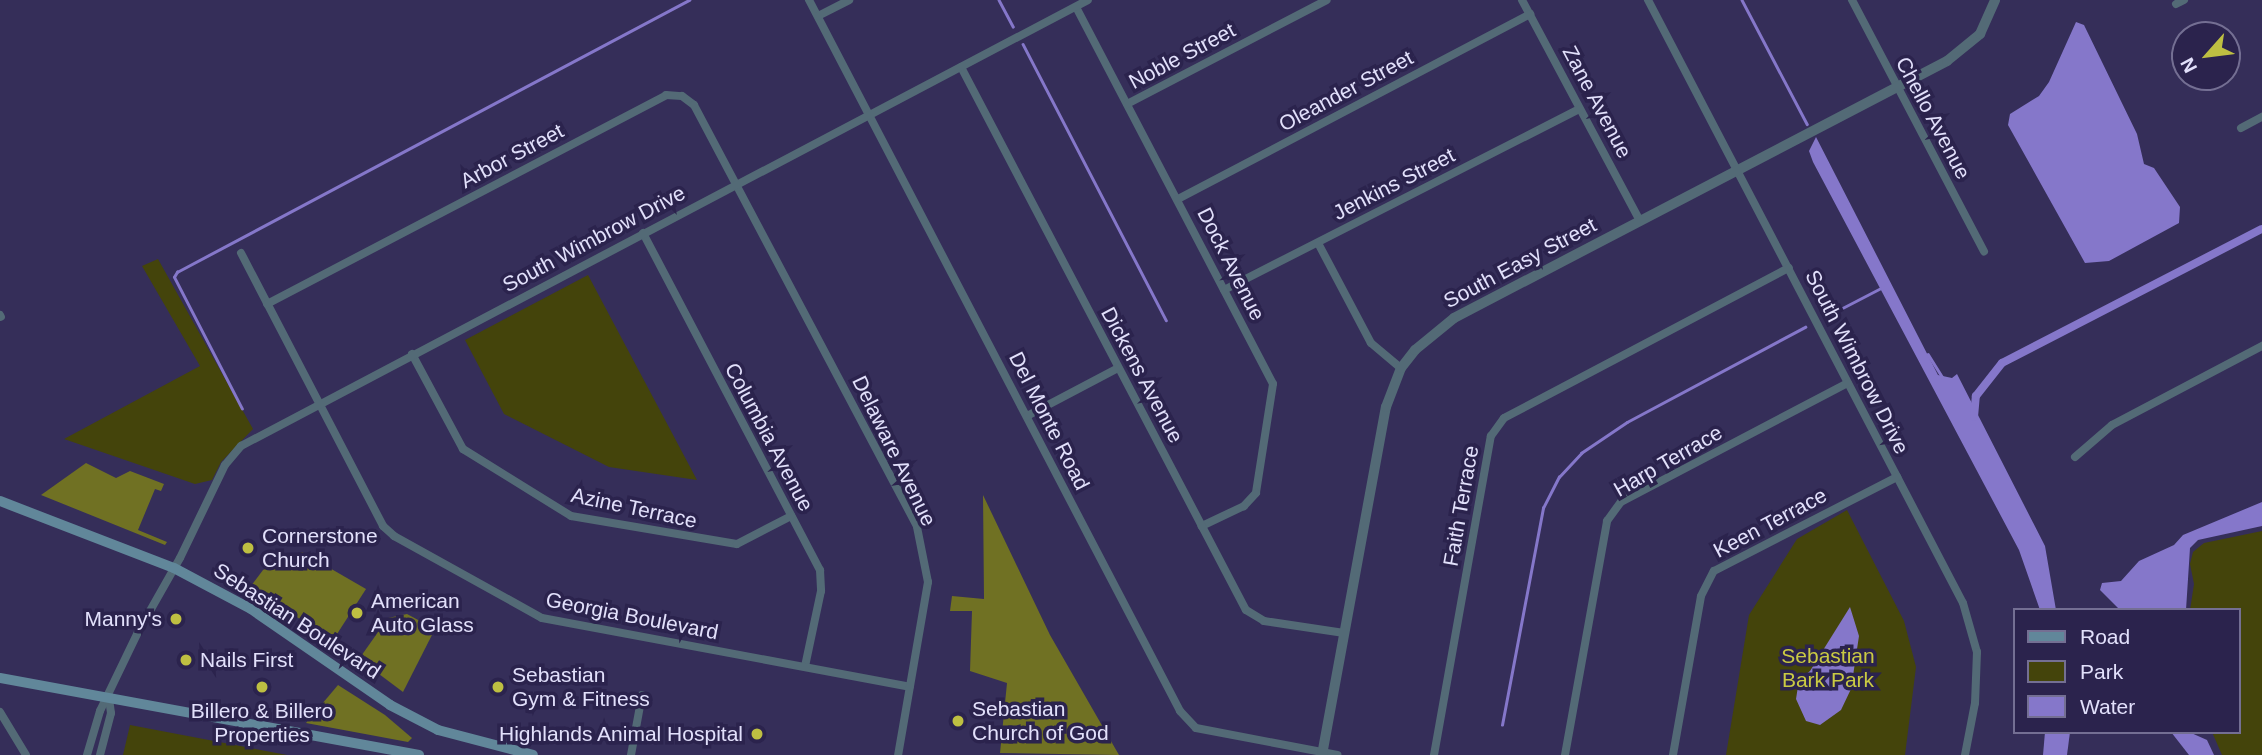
<!DOCTYPE html>
<style>
body{margin:0}
#map{position:relative;width:2262px;height:755px;overflow:hidden;background:#352e59;font-family:Arial,sans-serif}
div>[style]{position:absolute}
[style*='--x']{left:calc(var(--x)*1px);top:calc(var(--y)*1px);width:calc(var(--w)*1px);rotate:calc(var(--a)*1deg)}
.green>*{inset:0;background:#44440b}
.forest>*{inset:0;background:#707123}
.water>*{inset:0;background:#8577ca}
.stream>*{height:2.5px;margin:-1.25px;padding:0 1.25px;transform-origin:1.25px;border-radius:1.25px;background:#8577ca}
.canal>*{height:8px;margin:-4px;padding:0 4px;transform-origin:4px;border-radius:4px;background:#8577ca}
.minor>*{height:8px;margin:-4px;padding:0 4px;transform-origin:4px;border-radius:4px;background:#536a76}
.tertiary>*{height:10px;margin:-5px;padding:0 5px;transform-origin:5px;border-radius:5px;background:#536a76}
.secondary>*{height:10px;margin:-5px;padding:0 5px;transform-origin:5px;border-radius:5px;background:#61879a}
.dots>*{width:19px;height:19px;translate:-50% -50%;box-sizing:border-box;border:4px solid #2b234d;border-radius:50%}
span{translate:-50% -50%;white-space:nowrap;text-align:center;line-height:1.15;-webkit-text-stroke:7px #2b234d;paint-order:stroke}
.street-label{font-size:21px;color:#e2e0fb}
.poi-label{font-size:21px;color:#e2e0fb}
.left{translate:0 -50%;text-align:left}
.right{translate:-100% -50%;text-align:right}
.park-label{font-size:21px;color:#caca43}
.legend{position:absolute;left:2013px;top:608px;width:228px;height:126px;box-sizing:border-box;background:#2b234d;border:2px solid #746f93;margin:0;padding:9px 12px;list-style:none;font-size:21px;color:#e2e0fb}
.legend li{display:flex;align-items:center;gap:14px;height:35px}
.legend b{width:35px;border:2px solid #746f93}
.north{position:absolute;left:2171px;top:21px;width:70px;height:70px;box-sizing:border-box;background:#2b234d;border:2px solid #746f93;border-radius:50%;rotate:242deg;font-size:19px;font-weight:700;line-height:28px;text-align:center;color:#e2e0fb}
.north::after{content:'';display:block;margin:auto;width:24px;height:32px;background:#bebf42;clip-path:polygon(50% 0,100% 100%,50% 72%,0 100%)}
</style>
<div id="map">
<div class="green">
<i style="clip-path:polygon(158px 259px,253px 429px,221px 462px,212px 480px,195px 484px,64px 439px,200px 366px,142px 266px)"></i>
<i style="clip-path:polygon(588px 275px,697px 480px,609px 467px,504px 414px,465px 340px)"></i>
<i style="clip-path:polygon(1847px 510px,1904px 621px,1916px 667px,1905px 755px,1726px 755px,1749px 615px,1797px 539px)"></i>
<i style="clip-path:polygon(2262px 531px,2262px 755px,2222px 755px,2212px 732px,2239px 732px,2239px 610px,2190px 610px,2194px 584px,2190px 564px,2193px 552px,2204px 543px)"></i>
<i style="clip-path:polygon(130px 725px,287px 755px,123px 755px)"></i>
</div>
<div class="forest">
<i style="clip-path:polygon(86px 463px,116px 478px,130px 471px,164px 484px,161px 491px,155px 489px,138px 530px,167px 542px,165px 545px,41px 495px)"></i>
<i style="clip-path:polygon(983px 495px,1050px 635px,1119px 755px,1000px 753px,1007px 683px,970px 671px,972px 611px,950px 611px,952px 596px,984px 599px)"></i>
<i style="clip-path:polygon(302px 552px,366px 589px,337px 634px,322px 634px,251px 586px,263px 570px)"></i>
<i style="clip-path:polygon(407px 614px,435px 629px,403px 692px,359px 659px,388px 618px)"></i>
<i style="clip-path:polygon(338px 685px,385px 715px,412px 738px,408px 742px,306px 723px)"></i>
</div>
<div class="water">
<i style="clip-path:polygon(2076px 22px,2084px 25px,2137px 134px,2144px 164px,2154px 168px,2180px 207px,2179px 223px,2109px 261px,2085px 263px,2008px 125px,2010px 114px,2039px 96px,2049px 82px)"></i>
<i style="clip-path:polygon(1816px 137px,1938px 375px,1952px 378px,1957px 374px,2045px 546px,2056px 610px,2040px 610px,2019px 550px,1813px 162px,1809px 151px)"></i>
<i style="clip-path:polygon(2262px 502px,2262px 526px,2198px 540px,2190px 548px,2186px 610px,2120px 610px,2100px 590px,2102px 583px,2121px 581px,2139px 561px,2174px 545px,2183px 535px)"></i>
<i style="clip-path:polygon(1850px 607px,1859px 636px,1851px 689px,1841px 710px,1820px 725px,1806px 721px,1796px 699px,1799px 680px,1810px 671px)"></i>
<i style="clip-path:polygon(2045px 732px,2070px 732px,2067px 755px,2043px 755px)"></i>
<i style="clip-path:polygon(2171px 732px,2189px 732px,2207px 740px,2214px 755px,2189px 755px)"></i>
</div>
<div class="stream">
<i style="--x:999;--y:0;--w:30;--a:62"></i>
<i style="--x:1742;--y:0;--w:140;--a:62.3"></i>
<i style="--x:1023;--y:44;--w:311;--a:62.6"></i>
<i style="--x:1827;--y:316;--w:63;--a:-27.4"></i>
<i style="--x:1928;--y:354;--w:28;--a:58"></i>
<i style="--x:242;--y:409;--w:148;--a:-117.3"></i>
<i style="--x:174;--y:277;--w:6;--a:-59"></i>
<i style="--x:177;--y:272;--w:580;--a:-27.98"></i>
<i style="--x:1502;--y:725;--w:221;--a:-79.3"></i>
<i style="--x:1543;--y:508;--w:35;--a:-63"></i>
<i style="--x:1559;--y:477;--w:33;--a:-47"></i>
<i style="--x:1581;--y:453;--w:55;--a:-34"></i>
<i style="--x:1627;--y:422;--w:202;--a:-28.1"></i>
</div>
<div class="canal">
<i style="--x:1974;--y:417;--w:21;--a:-85"></i>
<i style="--x:1976;--y:396;--w:42;--a:-51.8"></i>
<i style="--x:2002;--y:363;--w:292;--a:-27.3"></i>
</div>
<div class="minor">
<i style="--x:809;--y:0;--w:802;--a:62.44"></i>
<i style="--x:1180;--y:711;--w:23;--a:47"></i>
<i style="--x:1196;--y:728;--w:144;--a:10.8"></i>
<i style="--x:1522;--y:0;--w:251;--a:61.9"></i>
<i style="--x:1648;--y:0;--w:680;--a:62.42"></i>
<i style="--x:1963;--y:603;--w:51;--a:74.1"></i>
<i style="--x:1977;--y:652;--w:51;--a:92.2"></i>
<i style="--x:1975;--y:703;--w:53;--a:100.9"></i>
<i style="--x:1852;--y:0;--w:284;--a:62.3"></i>
<i style="--x:2176;--y:4;--w:9;--a:-27"></i>
<i style="--x:1076;--y:7;--w:425;--a:62.4"></i>
<i style="--x:1273;--y:384;--w:110;--a:98.9"></i>
<i style="--x:1256;--y:493;--w:18;--a:133"></i>
<i style="--x:1244;--y:506;--w:47;--a:154.5"></i>
<i style="--x:818;--y:16;--w:35;--a:-27"></i>
<i style="--x:961;--y:67;--w:613;--a:62.31"></i>
<i style="--x:1246;--y:610;--w:21;--a:31"></i>
<i style="--x:1264;--y:621;--w:81;--a:8.5"></i>
<i style="--x:1127;--y:104;--w:225;--a:-27.5"></i>
<i style="--x:2241;--y:128;--w:24;--a:-28"></i>
<i style="--x:1178;--y:199;--w:398;--a:-27.7"></i>
<i style="--x:643;--y:233;--w:381;--a:62.3"></i>
<i style="--x:820;--y:570;--w:21;--a:87"></i>
<i style="--x:821;--y:591;--w:77;--a:102"></i>
<i style="--x:1318;--y:243;--w:113;--a:62.1"></i>
<i style="--x:1371;--y:343;--w:39;--a:40"></i>
<i style="--x:241;--y:253;--w:308;--a:62.5"></i>
<i style="--x:383;--y:526;--w:15;--a:42"></i>
<i style="--x:394;--y:536;--w:169;--a:29"></i>
<i style="--x:542;--y:618;--w:374;--a:10.6"></i>
<i style="--x:1224;--y:290;--w:399;--a:-27"></i>
<i style="--x:267;--y:304;--w:450;--a:-27.6"></i>
<i style="--x:666;--y:95;--w:16;--a:4"></i>
<i style="--x:682;--y:96;--w:15;--a:37"></i>
<i style="--x:694;--y:105;--w:477;--a:62.1"></i>
<i style="--x:917;--y:527;--w:56;--a:78.7"></i>
<i style="--x:928;--y:582;--w:176;--a:99.8"></i>
<i style="--x:0;--y:315;--w:2;--a:63"></i>
<i style="--x:412;--y:354;--w:108;--a:61.8"></i>
<i style="--x:463;--y:449;--w:127;--a:31.8"></i>
<i style="--x:571;--y:516;--w:168;--a:9.6"></i>
<i style="--x:737;--y:544;--w:61;--a:-27.4"></i>
<i style="--x:1027;--y:416;--w:103;--a:-27.8"></i>
<i style="--x:2075;--y:457;--w:49;--a:-40.9"></i>
<i style="--x:2112;--y:425;--w:170;--a:-27.8"></i>
<i style="--x:0;--y:712;--w:50;--a:58.8"></i>
<i style="--x:87;--y:755;--w:46;--a:-73.5"></i>
<i style="--x:100;--y:711;--w:88;--a:-64.3"></i>
<i style="--x:138;--y:632;--w:85;--a:-60.4"></i>
<i style="--x:180;--y:558;--w:103;--a:-64.2"></i>
<i style="--x:225;--y:465;--w:25;--a:-50"></i>
<i style="--x:241;--y:446;--w:957;--a:-27.77"></i>
<i style="--x:100;--y:755;--w:43;--a:-75.3"></i>
<i style="--x:111;--y:713;--w:14;--a:-98"></i>
<i style="--x:631;--y:755;--w:61;--a:-79.6"></i>
<i style="--x:1434;--y:755;--w:324;--a:-79.9"></i>
<i style="--x:1491;--y:436;--w:22;--a:-54"></i>
<i style="--x:1504;--y:418;--w:322;--a:-27.8"></i>
<i style="--x:1565;--y:755;--w:238;--a:-79.8"></i>
<i style="--x:1607;--y:521;--w:24;--a:-54"></i>
<i style="--x:1621;--y:502;--w:256;--a:-27.7"></i>
<i style="--x:1673;--y:755;--w:161;--a:-80"></i>
<i style="--x:1701;--y:596;--w:28;--a:-63"></i>
<i style="--x:1714;--y:571;--w:206;--a:-27.2"></i>
</div>
<div class="tertiary">
<i style="--x:1322;--y:755;--w:354;--a:-79.6"></i>
<i style="--x:1386;--y:407;--w:42;--a:-69"></i>
<i style="--x:1401;--y:368;--w:23;--a:-52"></i>
<i style="--x:1415;--y:350;--w:50;--a:-39.4"></i>
<i style="--x:1454;--y:318;--w:556;--a:-27.53"></i>
<i style="--x:1947;--y:61;--w:43;--a:-39.3"></i>
<i style="--x:1980;--y:34;--w:37;--a:-66"></i>
</div>
<div class="secondary">
<i style="--x:0;--y:501;--w:186;--a:21.1"></i>
<i style="--x:174;--y:568;--w:87;--a:28"></i>
<i style="--x:251;--y:609;--w:169;--a:34.6"></i>
<i style="--x:390;--y:705;--w:54;--a:27.5"></i>
<i style="--x:438;--y:730;--w:98;--a:14.7"></i>
<i style="--x:0;--y:678;--w:426;--a:10.4"></i>
</div>
<div class="dots">
<i style="left:248px;top:548px;background:#bebf42"></i>
<i style="left:357px;top:613px;background:#bebf42"></i>
<i style="left:176px;top:619px;background:#bebf42"></i>
<i style="left:186px;top:660px;background:#bebf42"></i>
<i style="left:262px;top:687px;background:#bebf42"></i>
<i style="left:498px;top:687px;background:#bebf42"></i>
<i style="left:958px;top:721px;background:#bebf42"></i>
<i style="left:757px;top:734px;background:#bebf42"></i>
</div>
<div class="street-label">
<span style="left:1182px;top:56px;rotate:-28deg">Noble Street</span>
<span style="left:1346px;top:91px;rotate:-28deg">Oleander Street</span>
<span style="left:1597px;top:102px;rotate:62deg">Zane Avenue</span>
<span style="left:1933px;top:118px;rotate:62deg">Chello Avenue</span>
<span style="left:512px;top:156px;rotate:-28deg">Arbor Street</span>
<span style="left:1394px;top:184px;rotate:-27deg">Jenkins Street</span>
<span style="left:594px;top:239px;rotate:-28deg">South Wimbrow Drive</span>
<span style="left:1520px;top:263px;rotate:-28deg">South Easy Street</span>
<span style="left:1231px;top:264px;rotate:63deg">Dock Avenue</span>
<span style="left:1857px;top:362px;rotate:63deg">South Wimbrow Drive</span>
<span style="left:1142px;top:375px;rotate:62deg">Dickens Avenue</span>
<span style="left:1049px;top:421px;rotate:63deg">Del Monte Road</span>
<span style="left:769px;top:437px;rotate:62deg">Columbia Avenue</span>
<span style="left:894px;top:451px;rotate:64deg">Delaware Avenue</span>
<span style="left:1668px;top:461px;rotate:-30deg">Harp Terrace</span>
<span style="left:1461px;top:506px;rotate:-80deg">Faith Terrace</span>
<span style="left:634px;top:508px;rotate:12deg">Azine Terrace</span>
<span style="left:1770px;top:523px;rotate:-28deg">Keen Terrace</span>
<span style="left:632px;top:616px;rotate:11deg">Georgia Boulevard</span>
<span style="left:297px;top:621px;rotate:33deg">Sebastian Boulevard</span>
</div>
<div class="poi-label">
<span class="left" style="left:262px;top:548px">Cornerstone<br>Church</span>
<span class="left" style="left:371px;top:613px">American<br>Auto Glass</span>
<span class="right" style="left:162px;top:619px">Manny's</span>
<span class="left" style="left:200px;top:660px">Nails First</span>
<span class="left" style="left:512px;top:687px">Sebastian<br>Gym &amp; Fitness</span>
<span class="left" style="left:972px;top:721px">Sebastian<br>Church of God</span>
<span style="left:262px;top:723px">Billero &amp; Billero<br>Properties</span>
<span class="right" style="left:743px;top:734px">Highlands Animal Hospital</span>
</div>
<div class="park-label">
<span style="left:1828px;top:668px">Sebastian<br>Bark Park</span>
</div>
<ul class="legend">
<li><b style="height:9px;background:#61879a"></b>Road</li>
<li><b style="height:19px;background:#44440b"></b>Park</li>
<li><b style="height:19px;background:#8577ca"></b>Water</li>
</ul>
<div class="north">N</div>
</div>
